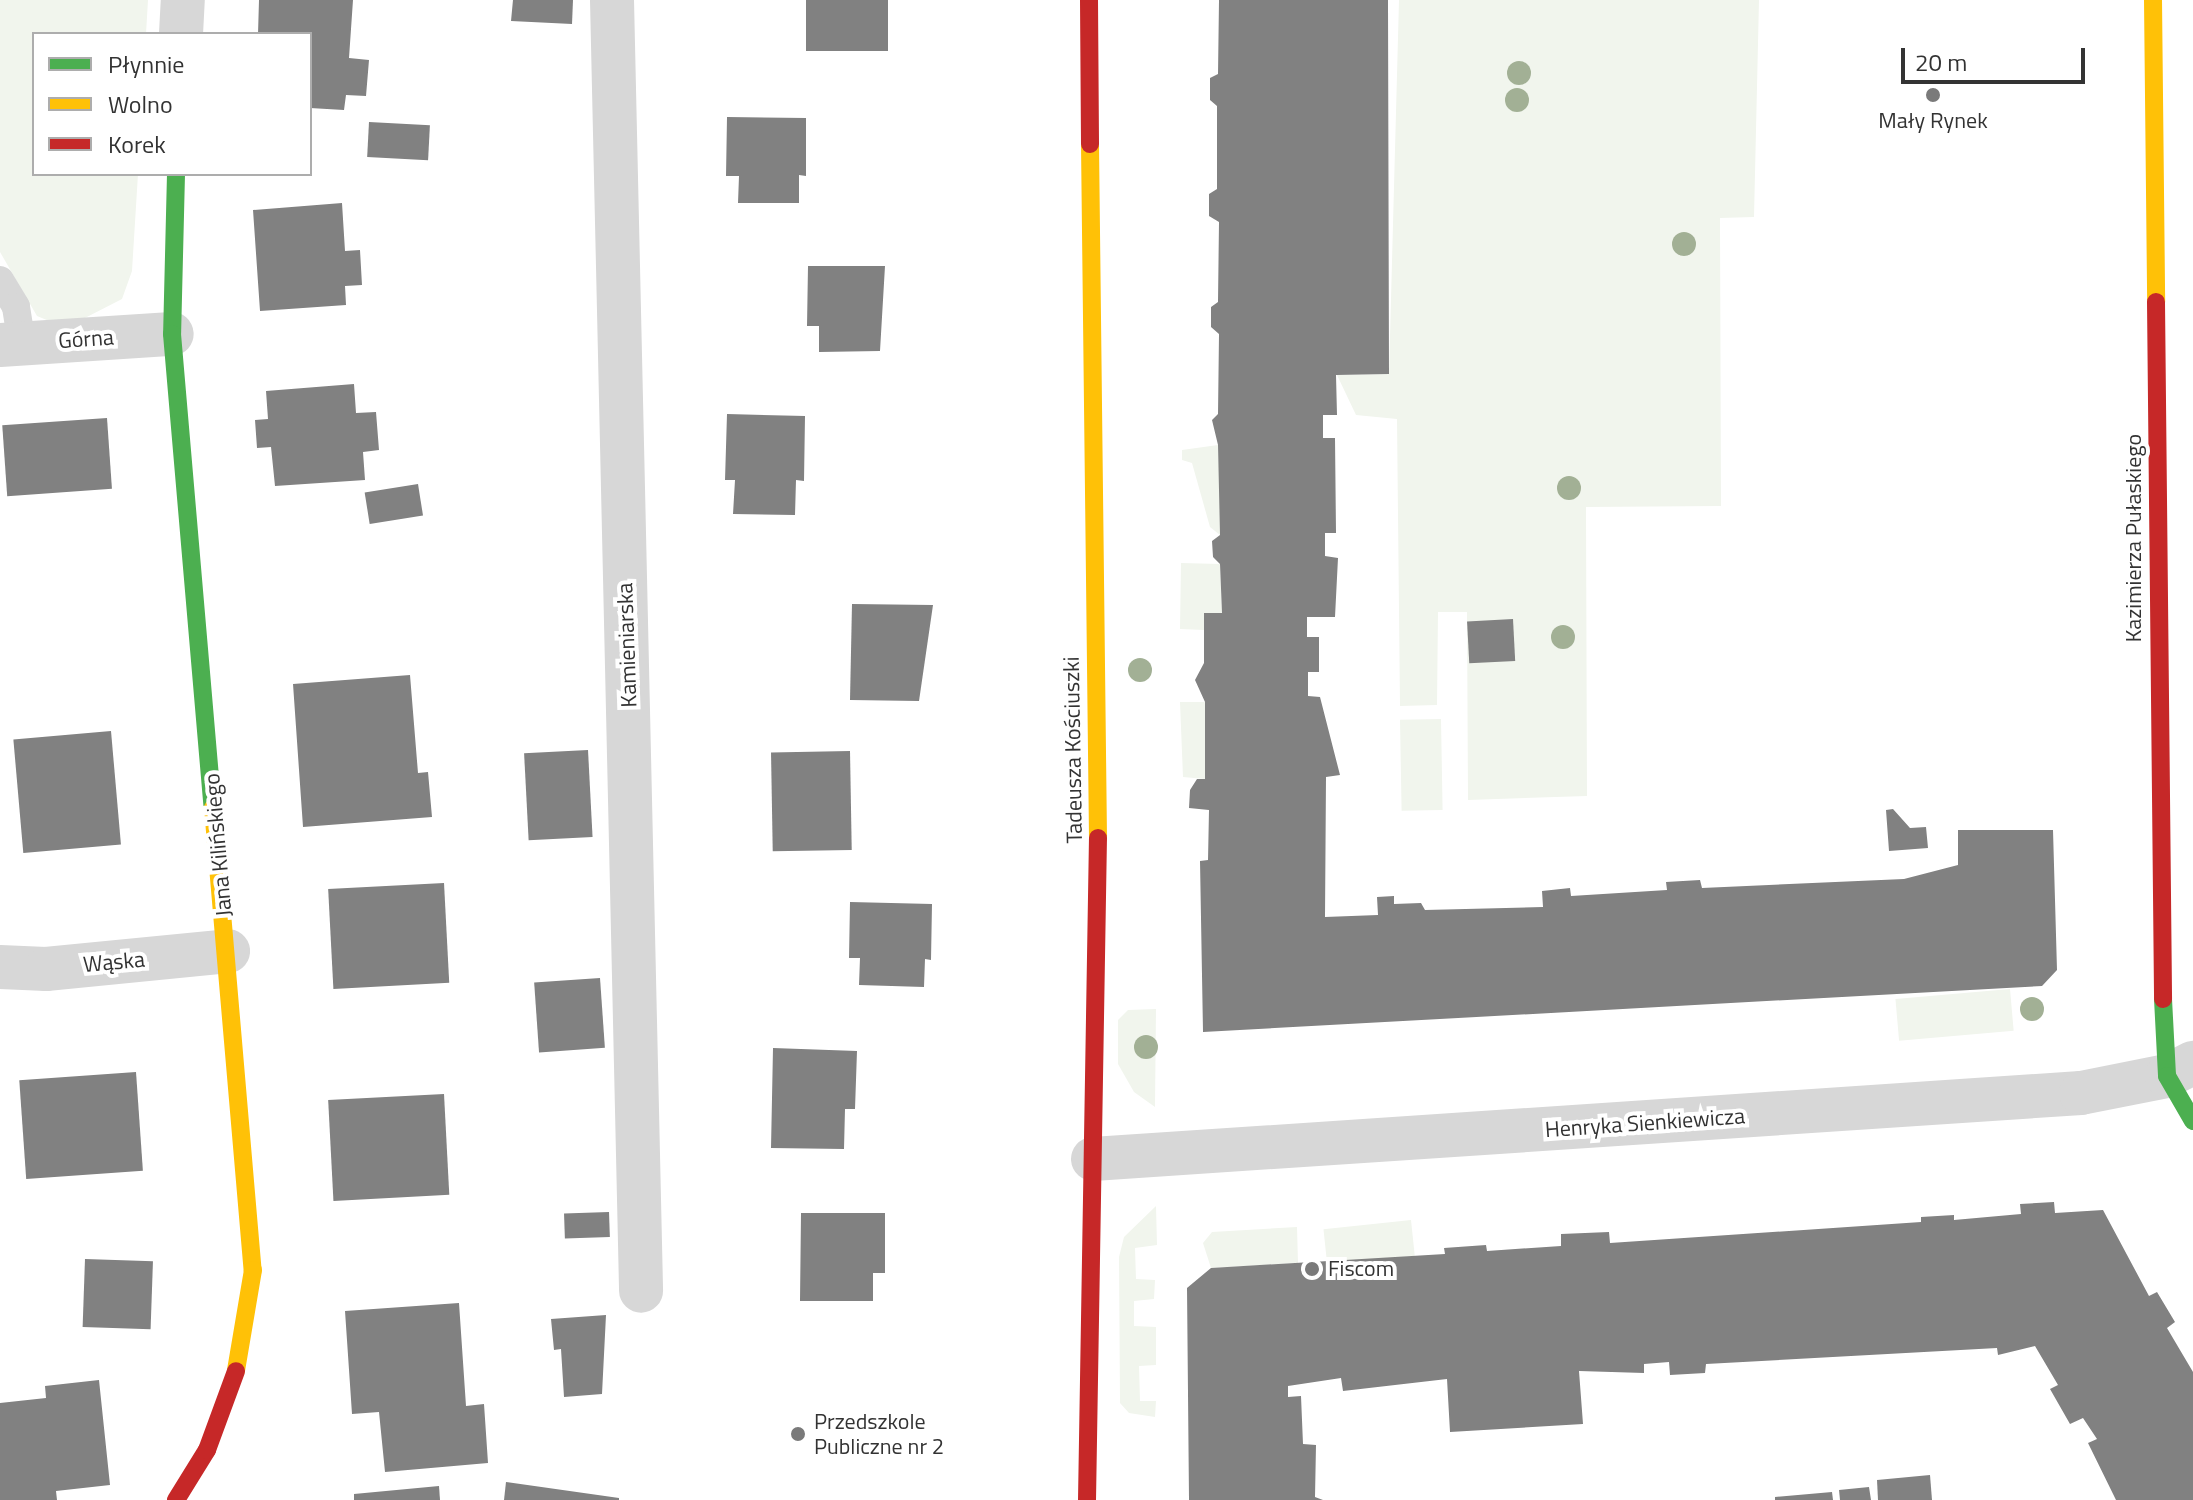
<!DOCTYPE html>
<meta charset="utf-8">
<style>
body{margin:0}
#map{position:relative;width:2193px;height:1500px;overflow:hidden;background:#fff;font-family:"Titillium Web",sans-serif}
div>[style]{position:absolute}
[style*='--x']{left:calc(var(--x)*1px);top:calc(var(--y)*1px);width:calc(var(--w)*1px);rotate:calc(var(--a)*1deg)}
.green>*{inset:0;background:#f1f5ed;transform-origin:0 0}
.building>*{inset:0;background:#818181;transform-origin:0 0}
.lane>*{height:28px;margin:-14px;padding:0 14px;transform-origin:14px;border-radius:14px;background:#d7d7d7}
.street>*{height:44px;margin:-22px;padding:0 22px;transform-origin:22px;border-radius:22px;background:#d7d7d7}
.fast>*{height:18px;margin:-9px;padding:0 9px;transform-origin:9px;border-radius:9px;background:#4caf50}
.slow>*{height:18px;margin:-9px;padding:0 9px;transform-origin:9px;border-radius:9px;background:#ffc107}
.jam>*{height:18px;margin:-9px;padding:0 9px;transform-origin:9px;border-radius:9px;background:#c62828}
.trees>*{width:24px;height:24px;margin:-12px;border-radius:50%;background:#a2b095}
.dots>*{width:22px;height:22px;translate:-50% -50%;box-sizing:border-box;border:4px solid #fff;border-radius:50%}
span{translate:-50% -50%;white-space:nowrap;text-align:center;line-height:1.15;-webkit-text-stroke:8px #fff;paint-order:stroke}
.poi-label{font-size:22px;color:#333}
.left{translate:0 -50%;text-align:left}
.street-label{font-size:22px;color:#333}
.legend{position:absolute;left:32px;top:32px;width:280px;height:144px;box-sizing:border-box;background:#fff;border:2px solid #adadad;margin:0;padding:10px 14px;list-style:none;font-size:24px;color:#333}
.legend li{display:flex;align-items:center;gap:16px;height:40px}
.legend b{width:40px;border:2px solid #adadad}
.scale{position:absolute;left:1901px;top:48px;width:184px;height:36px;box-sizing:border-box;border:4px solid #333;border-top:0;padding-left:10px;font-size:24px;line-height:28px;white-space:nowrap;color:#333;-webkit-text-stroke:6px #fff;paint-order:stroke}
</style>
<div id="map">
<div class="green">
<i style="clip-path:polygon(0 0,148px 0,146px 34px,34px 34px,34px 174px,138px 174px,132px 271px,122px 299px,81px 320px,54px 323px,37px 316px,0 252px)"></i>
<i style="clip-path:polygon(1399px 0,1759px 0,1754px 217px,1720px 218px,1721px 506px,1586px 507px,1587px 796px,1468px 800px,1467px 612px,1438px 612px,1437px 705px,1400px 706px,1397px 419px,1356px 415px,1337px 375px,1389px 374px)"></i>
<i style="clip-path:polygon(1218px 445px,1220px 487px,1220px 535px,1210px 527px,1192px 463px,1182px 460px,1182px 450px)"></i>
<i style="clip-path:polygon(1181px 563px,1220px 564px,1222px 613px,1204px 614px,1204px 630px,1180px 629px)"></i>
<i style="clip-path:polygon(1180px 702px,1205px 702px,1205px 779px,1183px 777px)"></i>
<i style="left:1441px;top:719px;width:91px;height:41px;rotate:89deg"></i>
<i style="left:2010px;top:989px;width:42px;height:115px;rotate:85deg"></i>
<i style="clip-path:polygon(1156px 1009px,1155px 1107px,1134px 1092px,1118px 1064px,1118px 1020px,1128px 1010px)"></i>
<i style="clip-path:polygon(1156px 1206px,1157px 1245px,1135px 1248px,1136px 1279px,1155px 1280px,1154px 1299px,1134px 1301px,1134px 1326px,1156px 1327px,1156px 1365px,1139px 1366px,1140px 1401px,1156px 1401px,1155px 1417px,1129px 1413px,1120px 1403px,1119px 1257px,1124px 1237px)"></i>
<i style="left:1411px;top:1220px;width:36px;height:88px;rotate:84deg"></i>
<i style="clip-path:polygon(1297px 1227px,1298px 1263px,1211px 1268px,1203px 1243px,1212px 1232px)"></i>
</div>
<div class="building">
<i style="clip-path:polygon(259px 0,353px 0,349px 58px,369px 60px,366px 96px,346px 95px,344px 110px,310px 108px,310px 34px,258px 34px)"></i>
<i style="clip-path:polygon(513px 0,573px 0,572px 24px,511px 21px)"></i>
<i style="left:806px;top:0;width:82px;height:51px"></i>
<i style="clip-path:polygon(1219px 0,1388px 0,1389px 374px,1336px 375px,1337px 415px,1323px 415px,1323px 438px,1335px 438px,1336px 533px,1325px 533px,1325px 556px,1338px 558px,1335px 617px,1307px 617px,1307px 637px,1319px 637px,1319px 672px,1308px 672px,1308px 696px,1320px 697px,1340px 775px,1326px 777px,1325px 917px,1378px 915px,1377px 897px,1394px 896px,1394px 904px,1421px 903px,1425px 910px,1543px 907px,1542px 891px,1570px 888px,1571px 896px,1667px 890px,1666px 882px,1700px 880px,1702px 888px,1904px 879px,1958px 865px,1958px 830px,2053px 830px,2057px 970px,2042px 986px,1203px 1032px,1200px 861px,1208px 860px,1209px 810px,1189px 808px,1190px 790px,1197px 779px,1205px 779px,1205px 702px,1195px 680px,1204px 663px,1204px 613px,1222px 613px,1220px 564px,1213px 557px,1212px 541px,1220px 535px,1218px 445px,1212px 420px,1218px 414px,1219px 334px,1211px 327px,1211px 307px,1218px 302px,1219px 222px,1209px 216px,1209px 194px,1217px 189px,1217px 106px,1210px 100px,1210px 78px,1218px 74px)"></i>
<i style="clip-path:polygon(727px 117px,806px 118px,806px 176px,799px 175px,799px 203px,738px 203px,739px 176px,726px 176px)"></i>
<i style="left:369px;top:122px;width:61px;height:35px;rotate:3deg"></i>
<i style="clip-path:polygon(342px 203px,345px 251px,360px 250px,362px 285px,345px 286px,346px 305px,260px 311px,253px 210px)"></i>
<i style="clip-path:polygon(808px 266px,885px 266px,880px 351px,819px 352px,819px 326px,807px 326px)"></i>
<i style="clip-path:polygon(354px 384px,356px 413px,376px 412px,379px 450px,363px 452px,365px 480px,275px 486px,271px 447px,257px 448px,255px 420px,268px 419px,266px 391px)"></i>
<i style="clip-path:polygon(727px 414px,805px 416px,804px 481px,796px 480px,795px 515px,733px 514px,735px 480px,725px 480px)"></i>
<i style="left:107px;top:418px;width:71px;height:105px;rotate:86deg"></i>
<i style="left:418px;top:484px;width:32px;height:54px;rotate:81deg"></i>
<i style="clip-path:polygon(852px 604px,933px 605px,919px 701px,850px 700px)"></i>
<i style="left:1513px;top:619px;width:42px;height:46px;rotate:87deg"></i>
<i style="clip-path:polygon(410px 675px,418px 773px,428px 772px,432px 817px,303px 827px,293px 684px)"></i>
<i style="left:111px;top:731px;width:114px;height:98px;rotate:85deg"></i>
<i style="left:588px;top:750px;width:87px;height:64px;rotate:87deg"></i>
<i style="left:850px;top:751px;width:99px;height:79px;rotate:89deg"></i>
<i style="clip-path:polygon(1893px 809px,1910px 828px,1926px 827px,1928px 848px,1889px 851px,1886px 810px)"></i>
<i style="left:444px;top:883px;width:100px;height:116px;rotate:87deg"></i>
<i style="clip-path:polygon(850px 902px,932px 904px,931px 960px,925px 959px,924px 987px,859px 985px,860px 958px,849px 958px)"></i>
<i style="left:600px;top:978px;width:70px;height:66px;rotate:86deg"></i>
<i style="clip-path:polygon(773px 1048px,857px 1051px,855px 1109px,845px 1109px,844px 1149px,771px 1148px)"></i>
<i style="left:136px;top:1072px;width:99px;height:117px;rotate:86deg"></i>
<i style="left:444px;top:1094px;width:101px;height:116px;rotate:87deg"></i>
<i style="clip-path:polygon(2054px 1202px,2055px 1213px,2103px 1210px,2149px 1296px,2157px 1292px,2175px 1322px,2167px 1328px,2193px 1372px,2193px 1500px,2116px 1500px,2088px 1443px,2097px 1439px,2083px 1418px,2070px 1424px,2050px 1389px,2058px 1385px,2035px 1346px,1998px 1355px,1997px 1348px,1706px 1364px,1705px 1373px,1670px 1375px,1669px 1362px,1644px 1364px,1644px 1373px,1579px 1371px,1583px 1424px,1450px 1432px,1447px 1379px,1343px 1391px,1341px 1378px,1288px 1386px,1288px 1397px,1301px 1396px,1303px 1444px,1316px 1445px,1315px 1497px,1323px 1500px,1189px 1500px,1187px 1288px,1211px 1268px,1445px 1254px,1444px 1248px,1486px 1245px,1487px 1251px,1561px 1246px,1561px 1234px,1609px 1232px,1610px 1243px,1921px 1222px,1921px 1217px,1954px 1215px,1954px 1220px,2021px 1214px,2020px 1204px)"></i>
<i style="left:609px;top:1212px;width:25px;height:45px;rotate:88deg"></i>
<i style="clip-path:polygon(801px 1213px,885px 1213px,885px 1273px,873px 1273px,873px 1301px,800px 1301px)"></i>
<i style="left:85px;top:1259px;width:68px;height:68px;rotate:2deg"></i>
<i style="clip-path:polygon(459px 1303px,466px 1406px,484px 1404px,488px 1463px,385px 1472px,379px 1412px,352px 1414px,345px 1311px)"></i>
<i style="clip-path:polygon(606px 1315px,602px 1394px,564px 1397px,561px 1349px,554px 1350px,551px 1319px)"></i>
<i style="clip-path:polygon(99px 1380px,110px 1485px,56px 1491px,57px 1500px,0 1500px,0 1403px,46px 1398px,45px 1386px)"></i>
<i style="clip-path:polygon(1930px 1475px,1932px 1500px,1878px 1500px,1877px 1480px)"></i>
<i style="clip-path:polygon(506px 1482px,619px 1498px,619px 1500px,504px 1500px)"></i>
<i style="clip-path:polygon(439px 1486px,440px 1500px,354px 1500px,354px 1494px)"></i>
<i style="clip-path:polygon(1869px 1487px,1871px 1500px,1840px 1500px,1839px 1490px)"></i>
<i style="clip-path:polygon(1832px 1492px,1833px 1500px,1775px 1500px,1775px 1497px)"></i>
</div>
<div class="lane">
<i style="--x:0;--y:280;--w:31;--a:59"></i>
<i style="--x:16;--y:307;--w:37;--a:81"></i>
</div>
<div class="street">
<i style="--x:612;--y:0;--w:1291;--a:88.71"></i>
<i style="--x:181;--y:34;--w:34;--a:-87"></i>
<i style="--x:0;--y:345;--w:172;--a:-3.7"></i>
<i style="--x:0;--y:967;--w:46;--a:2.5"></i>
<i style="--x:46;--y:969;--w:183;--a:-5.6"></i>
<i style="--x:1093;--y:1159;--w:990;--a:-3.82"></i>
<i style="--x:2081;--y:1093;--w:88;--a:-11.2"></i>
<i style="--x:2167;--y:1076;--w:29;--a:-27"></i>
</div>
<div class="fast">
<i style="--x:176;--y:174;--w:160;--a:91.4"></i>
<i style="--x:172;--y:334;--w:476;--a:85.1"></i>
<i style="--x:2163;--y:999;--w:77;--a:87"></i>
<i style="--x:2167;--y:1076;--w:52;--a:60"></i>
</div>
<div class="slow">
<i style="--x:2153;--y:0;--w:302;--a:89.4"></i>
<i style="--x:1090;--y:144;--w:694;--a:89.34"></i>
<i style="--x:213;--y:808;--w:464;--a:85.1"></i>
<i style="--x:253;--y:1270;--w:102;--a:99.6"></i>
</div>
<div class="jam">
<i style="--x:1089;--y:0;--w:144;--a:89.6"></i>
<i style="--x:2156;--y:302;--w:697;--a:89.42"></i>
<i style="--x:176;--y:1500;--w:59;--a:-58.2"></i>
<i style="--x:207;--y:1450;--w:84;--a:-69.8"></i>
<i style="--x:1087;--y:1500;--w:662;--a:-89.05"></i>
</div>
<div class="trees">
<i style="left:1519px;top:73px"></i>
<i style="left:1517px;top:100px"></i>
<i style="left:1684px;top:244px"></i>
<i style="left:1569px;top:488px"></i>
<i style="left:1563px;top:637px"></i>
<i style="left:1140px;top:670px"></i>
<i style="left:2032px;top:1009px"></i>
<i style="left:1146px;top:1047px"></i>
</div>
<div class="dots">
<i style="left:1933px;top:95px;background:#7a7a7a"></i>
<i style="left:1312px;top:1269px;background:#7a7a7a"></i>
<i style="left:798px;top:1434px;background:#7a7a7a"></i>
</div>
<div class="poi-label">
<span style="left:1933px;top:121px">Mały Rynek</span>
<span class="left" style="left:1328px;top:1269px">Fiscom</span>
<span class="left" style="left:814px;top:1434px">Przedszkole<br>Publiczne nr 2</span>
</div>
<div class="street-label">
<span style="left:86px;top:339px;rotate:-4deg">Górna</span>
<span style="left:2134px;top:538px;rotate:-90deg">Kazimierza Pułaskiego</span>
<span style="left:627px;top:645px;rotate:-92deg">Kamieniarska</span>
<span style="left:1073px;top:750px;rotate:-91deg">Tadeusza Kościuszki</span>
<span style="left:218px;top:845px;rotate:-95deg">Jana Kilińskiego</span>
<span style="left:114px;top:962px;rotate:-5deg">Wąska</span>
<span style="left:1645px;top:1123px;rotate:-4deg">Henryka Sienkiewicza</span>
</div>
<ul class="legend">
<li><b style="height:10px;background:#4caf50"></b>Płynnie</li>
<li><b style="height:10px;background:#ffc107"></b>Wolno</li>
<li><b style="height:10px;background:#c62828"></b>Korek</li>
</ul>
<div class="scale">20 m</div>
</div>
